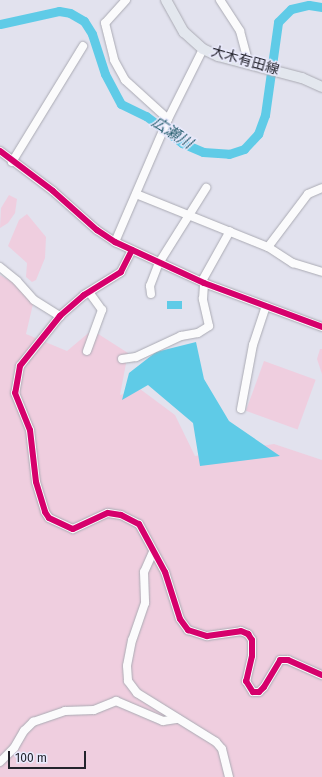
<!DOCTYPE html>
<meta charset="utf-8">
<style>
body{margin:0}
#map{position:relative;width:322px;height:777px;overflow:hidden;background:#e2e2ee;font-family:"Fira Sans","Noto Sans JP",sans-serif}
div>[style]{position:absolute}
[style*='--x']{left:calc(var(--x)*1px);top:calc(var(--y)*1px);width:calc(var(--w)*1px);rotate:calc(var(--a)*1deg)}
.green>*{inset:0;background:#efcedf;transform-origin:0 0}
.water>*{inset:0;background:#5fcbe7;transform-origin:0 0}
.river>*{height:9px;margin:-4.5px;padding:0 4.5px;transform-origin:4.5px;border-radius:4.5px;background:#5fcbe7}
.roads{filter:drop-shadow(0 0 1px #aaaab3) drop-shadow(0 0 1px #aaaab3)}
.minor>*{height:8px;margin:-4px;padding:0 4px;transform-origin:4px;border-radius:4px;background:#fbfbfc}
.major>*{height:10px;margin:-5px;padding:0 5px;transform-origin:5px;border-radius:5px;background:#e3e7ee}
.cycleway>*{height:6px;margin:-3px;padding:0 3px;transform-origin:3px;border-radius:3px;background:#d6006c}
span{translate:-50% -50%;white-space:nowrap;text-align:center;line-height:1.15;-webkit-text-stroke:3px #eaeafd;paint-order:stroke}
.street-label{font-size:14px;color:#23232c}
.water-label{font-size:15px;color:#255d6d;font-style:italic}
.scale{position:absolute;left:8px;top:751px;width:78px;height:18px;box-sizing:border-box;border:2px solid #23232c;border-top:0;padding-left:5px;font-size:12px;line-height:14px;white-space:nowrap;color:#23232c;-webkit-text-stroke:3px #eaeafd;paint-order:stroke}
</style>
<div id="map">
<div class="green">
<i style="clip-path:polygon(9px 195px,17px 199px,15px 213px,8px 223px,0 228px,1px 208px)"></i>
<i style="clip-path:polygon(27px 214px,46px 237px,45px 258px,36px 280px,32px 282px,26px 277px,27px 263px,8px 246px,19px 220px)"></i>
<i style="clip-path:polygon(0 275px,23px 288px,33px 304px,26px 334px,67px 351px,92px 330px,128px 353px,120px 395px,140px 389px,175px 415px,195px 456px,274px 444px,322px 460px,322px 777px,0 777px)"></i>
<i style="clip-path:polygon(320px 349px,322px 349px,322px 374px,317px 359px)"></i>
<i style="left:264px;top:361px;width:55px;height:53px;rotate:20deg"></i>
</div>
<div class="water">
<i style="left:167px;top:301px;width:15px;height:8px"></i>
<i style="clip-path:polygon(196px 342px,204px 379px,229px 421px,280px 456px,200px 466px,193px 423px,148px 385px,122px 400px,129px 373px,156px 352px)"></i>
</div>
<div class="river">
<i style="--x:0;--y:24;--w:60;--a:-12.4"></i>
<i style="--x:59;--y:11;--w:11;--a:10"></i>
<i style="--x:70;--y:13;--w:16;--a:30"></i>
<i style="--x:84;--y:21;--w:15;--a:58"></i>
<i style="--x:92;--y:34;--w:42;--a:72"></i>
<i style="--x:105;--y:74;--w:34;--a:62"></i>
<i style="--x:121;--y:104;--w:28;--a:26"></i>
<i style="--x:146;--y:116;--w:45;--a:36.9"></i>
<i style="--x:182;--y:143;--w:23;--a:23"></i>
<i style="--x:203;--y:152;--w:26;--a:4"></i>
<i style="--x:229;--y:154;--w:16;--a:-18"></i>
<i style="--x:244;--y:149;--w:21;--a:-47"></i>
<i style="--x:258;--y:134;--w:20;--a:-70"></i>
<i style="--x:265;--y:115;--w:94;--a:-82"></i>
<i style="--x:278;--y:22;--w:18;--a:-45"></i>
<i style="--x:291;--y:9;--w:18;--a:-13"></i>
<i style="--x:309;--y:5;--w:13;--a:9"></i>
</div>
<div class="roads">
<div class="minor">
<i style="--x:126;--y:0;--w:31;--a:132"></i>
<i style="--x:105;--y:23;--w:38;--a:76"></i>
<i style="--x:114;--y:60;--w:23;--a:61"></i>
<i style="--x:125;--y:80;--w:58;--a:42.2"></i>
<i style="--x:220;--y:0;--w:37;--a:57"></i>
<i style="--x:240;--y:31;--w:34;--a:75"></i>
<i style="--x:0;--y:151;--w:66;--a:37"></i>
<i style="--x:53;--y:191;--w:59;--a:41.6"></i>
<i style="--x:97;--y:230;--w:22;--a:34"></i>
<i style="--x:115;--y:242;--w:98;--a:24.7"></i>
<i style="--x:204;--y:283;--w:126;--a:20.4"></i>
<i style="--x:12;--y:162;--w:136;--a:-58.5"></i>
<i style="--x:136;--y:194;--w:142;--a:21.9"></i>
<i style="--x:268;--y:247;--w:30;--a:33"></i>
<i style="--x:293;--y:263;--w:30;--a:17"></i>
<i style="--x:115;--y:242;--w:134;--a:-66.7"></i>
<i style="--x:168;--y:119;--w:78;--a:-63.4"></i>
<i style="--x:268;--y:247;--w:66;--a:-53"></i>
<i style="--x:308;--y:194;--w:15;--a:-23"></i>
<i style="--x:132;--y:250;--w:25;--a:117"></i>
<i style="--x:121;--y:272;--w:44;--a:148.1"></i>
<i style="--x:84;--y:295;--w:32;--a:139"></i>
<i style="--x:60;--y:316;--w:64;--a:128.7"></i>
<i style="--x:20;--y:366;--w:27;--a:100"></i>
<i style="--x:15;--y:393;--w:40;--a:68"></i>
<i style="--x:30;--y:430;--w:52;--a:83.4"></i>
<i style="--x:36;--y:482;--w:31;--a:73"></i>
<i style="--x:45;--y:512;--w:7;--a:56"></i>
<i style="--x:49;--y:518;--w:26;--a:25"></i>
<i style="--x:73;--y:529;--w:38;--a:-25"></i>
<i style="--x:108;--y:513;--w:13;--a:9"></i>
<i style="--x:121;--y:515;--w:20;--a:27"></i>
<i style="--x:139;--y:524;--w:55;--a:61.6"></i>
<i style="--x:165;--y:572;--w:49;--a:72.3"></i>
<i style="--x:180;--y:619;--w:14;--a:54"></i>
<i style="--x:188;--y:630;--w:20;--a:18"></i>
<i style="--x:207;--y:636;--w:34;--a:-8"></i>
<i style="--x:241;--y:631;--w:8;--a:23"></i>
<i style="--x:248;--y:634;--w:7;--a:56"></i>
<i style="--x:252;--y:640;--w:16;--a:90"></i>
<i style="--x:252;--y:656;--w:26;--a:103"></i>
<i style="--x:246;--y:681;--w:13;--a:58"></i>
<i style="--x:253;--y:692;--w:6;--a:0"></i>
<i style="--x:259;--y:692;--w:7;--a:-45"></i>
<i style="--x:264;--y:687;--w:31;--a:-59"></i>
<i style="--x:280;--y:660;--w:8;--a:0"></i>
<i style="--x:288;--y:660;--w:37;--a:24"></i>
<i style="--x:0;--y:267;--w:22;--a:39"></i>
<i style="--x:17;--y:281;--w:25;--a:48"></i>
<i style="--x:34;--y:300;--w:31;--a:32"></i>
<i style="--x:202;--y:281;--w:57;--a:-60.8"></i>
<i style="--x:151;--y:294;--w:8;--a:-97"></i>
<i style="--x:150;--y:286;--w:25;--a:-69"></i>
<i style="--x:159;--y:263;--w:89;--a:-57.9"></i>
<i style="--x:87;--y:351;--w:44;--a:-69.9"></i>
<i style="--x:102;--y:310;--w:22;--a:-126"></i>
<i style="--x:122;--y:359;--w:14;--a:-8"></i>
<i style="--x:136;--y:357;--w:50;--a:-25"></i>
<i style="--x:181;--y:336;--w:17;--a:-10"></i>
<i style="--x:198;--y:333;--w:13;--a:-32"></i>
<i style="--x:209;--y:326;--w:28;--a:-103"></i>
<i style="--x:203;--y:299;--w:16;--a:-86"></i>
<i style="--x:241;--y:409;--w:65;--a:-79.4"></i>
<i style="--x:253;--y:345;--w:41;--a:-71.6"></i>
<i style="--x:153;--y:552;--w:22;--a:114"></i>
<i style="--x:144;--y:572;--w:31;--a:88"></i>
<i style="--x:145;--y:603;--w:39;--a:109"></i>
<i style="--x:132;--y:640;--w:26;--a:101"></i>
<i style="--x:127;--y:666;--w:15;--a:86"></i>
<i style="--x:128;--y:681;--w:15;--a:53"></i>
<i style="--x:137;--y:693;--w:93;--a:31.8"></i>
<i style="--x:216;--y:742;--w:9;--a:49"></i>
<i style="--x:222;--y:749;--w:29;--a:76"></i>
<i style="--x:0;--y:762;--w:20;--a:-45"></i>
<i style="--x:14;--y:748;--w:20;--a:-60"></i>
<i style="--x:24;--y:731;--w:13;--a:-45"></i>
<i style="--x:33;--y:722;--w:34;--a:-19"></i>
<i style="--x:65;--y:711;--w:29;--a:-2"></i>
<i style="--x:94;--y:710;--w:24;--a:-22"></i>
<i style="--x:116;--y:701;--w:51;--a:23.1"></i>
<i style="--x:163;--y:721;--w:15;--a:-8"></i>
</div>
<div class="major">
<i style="--x:166;--y:0;--w:37;--a:61"></i>
<i style="--x:184;--y:32;--w:25;--a:42"></i>
<i style="--x:203;--y:49;--w:17;--a:25"></i>
<i style="--x:218;--y:56;--w:87;--a:14.7"></i>
<i style="--x:302;--y:78;--w:22;--a:24"></i>
</div>
</div>
<div class="cycleway">
<i style="--x:0;--y:151;--w:66;--a:37"></i>
<i style="--x:53;--y:191;--w:59;--a:41.6"></i>
<i style="--x:97;--y:230;--w:22;--a:34"></i>
<i style="--x:115;--y:242;--w:98;--a:24.7"></i>
<i style="--x:204;--y:283;--w:126;--a:20.4"></i>
<i style="--x:132;--y:250;--w:25;--a:117"></i>
<i style="--x:121;--y:272;--w:44;--a:148.1"></i>
<i style="--x:84;--y:295;--w:32;--a:139"></i>
<i style="--x:60;--y:316;--w:64;--a:128.7"></i>
<i style="--x:20;--y:366;--w:27;--a:100"></i>
<i style="--x:15;--y:393;--w:40;--a:68"></i>
<i style="--x:30;--y:430;--w:52;--a:83.4"></i>
<i style="--x:36;--y:482;--w:31;--a:73"></i>
<i style="--x:45;--y:512;--w:7;--a:56"></i>
<i style="--x:49;--y:518;--w:26;--a:25"></i>
<i style="--x:73;--y:529;--w:38;--a:-25"></i>
<i style="--x:108;--y:513;--w:13;--a:9"></i>
<i style="--x:121;--y:515;--w:20;--a:27"></i>
<i style="--x:139;--y:524;--w:55;--a:61.6"></i>
<i style="--x:165;--y:572;--w:49;--a:72.3"></i>
<i style="--x:180;--y:619;--w:14;--a:54"></i>
<i style="--x:188;--y:630;--w:20;--a:18"></i>
<i style="--x:207;--y:636;--w:34;--a:-8"></i>
<i style="--x:241;--y:631;--w:8;--a:23"></i>
<i style="--x:248;--y:634;--w:7;--a:56"></i>
<i style="--x:252;--y:640;--w:16;--a:90"></i>
<i style="--x:252;--y:656;--w:26;--a:103"></i>
<i style="--x:246;--y:681;--w:13;--a:58"></i>
<i style="--x:253;--y:692;--w:6;--a:0"></i>
<i style="--x:259;--y:692;--w:7;--a:-45"></i>
<i style="--x:264;--y:687;--w:31;--a:-59"></i>
<i style="--x:280;--y:660;--w:8;--a:0"></i>
<i style="--x:288;--y:660;--w:37;--a:24"></i>
</div>
<div class="street-label">
<span style="left:245px;top:61px;rotate:16deg">大木有田線</span>
</div>
<div class="water-label">
<span style="left:172px;top:133px;rotate:33deg">広瀬川</span>
</div>
<div class="scale">100 m</div>
</div>
